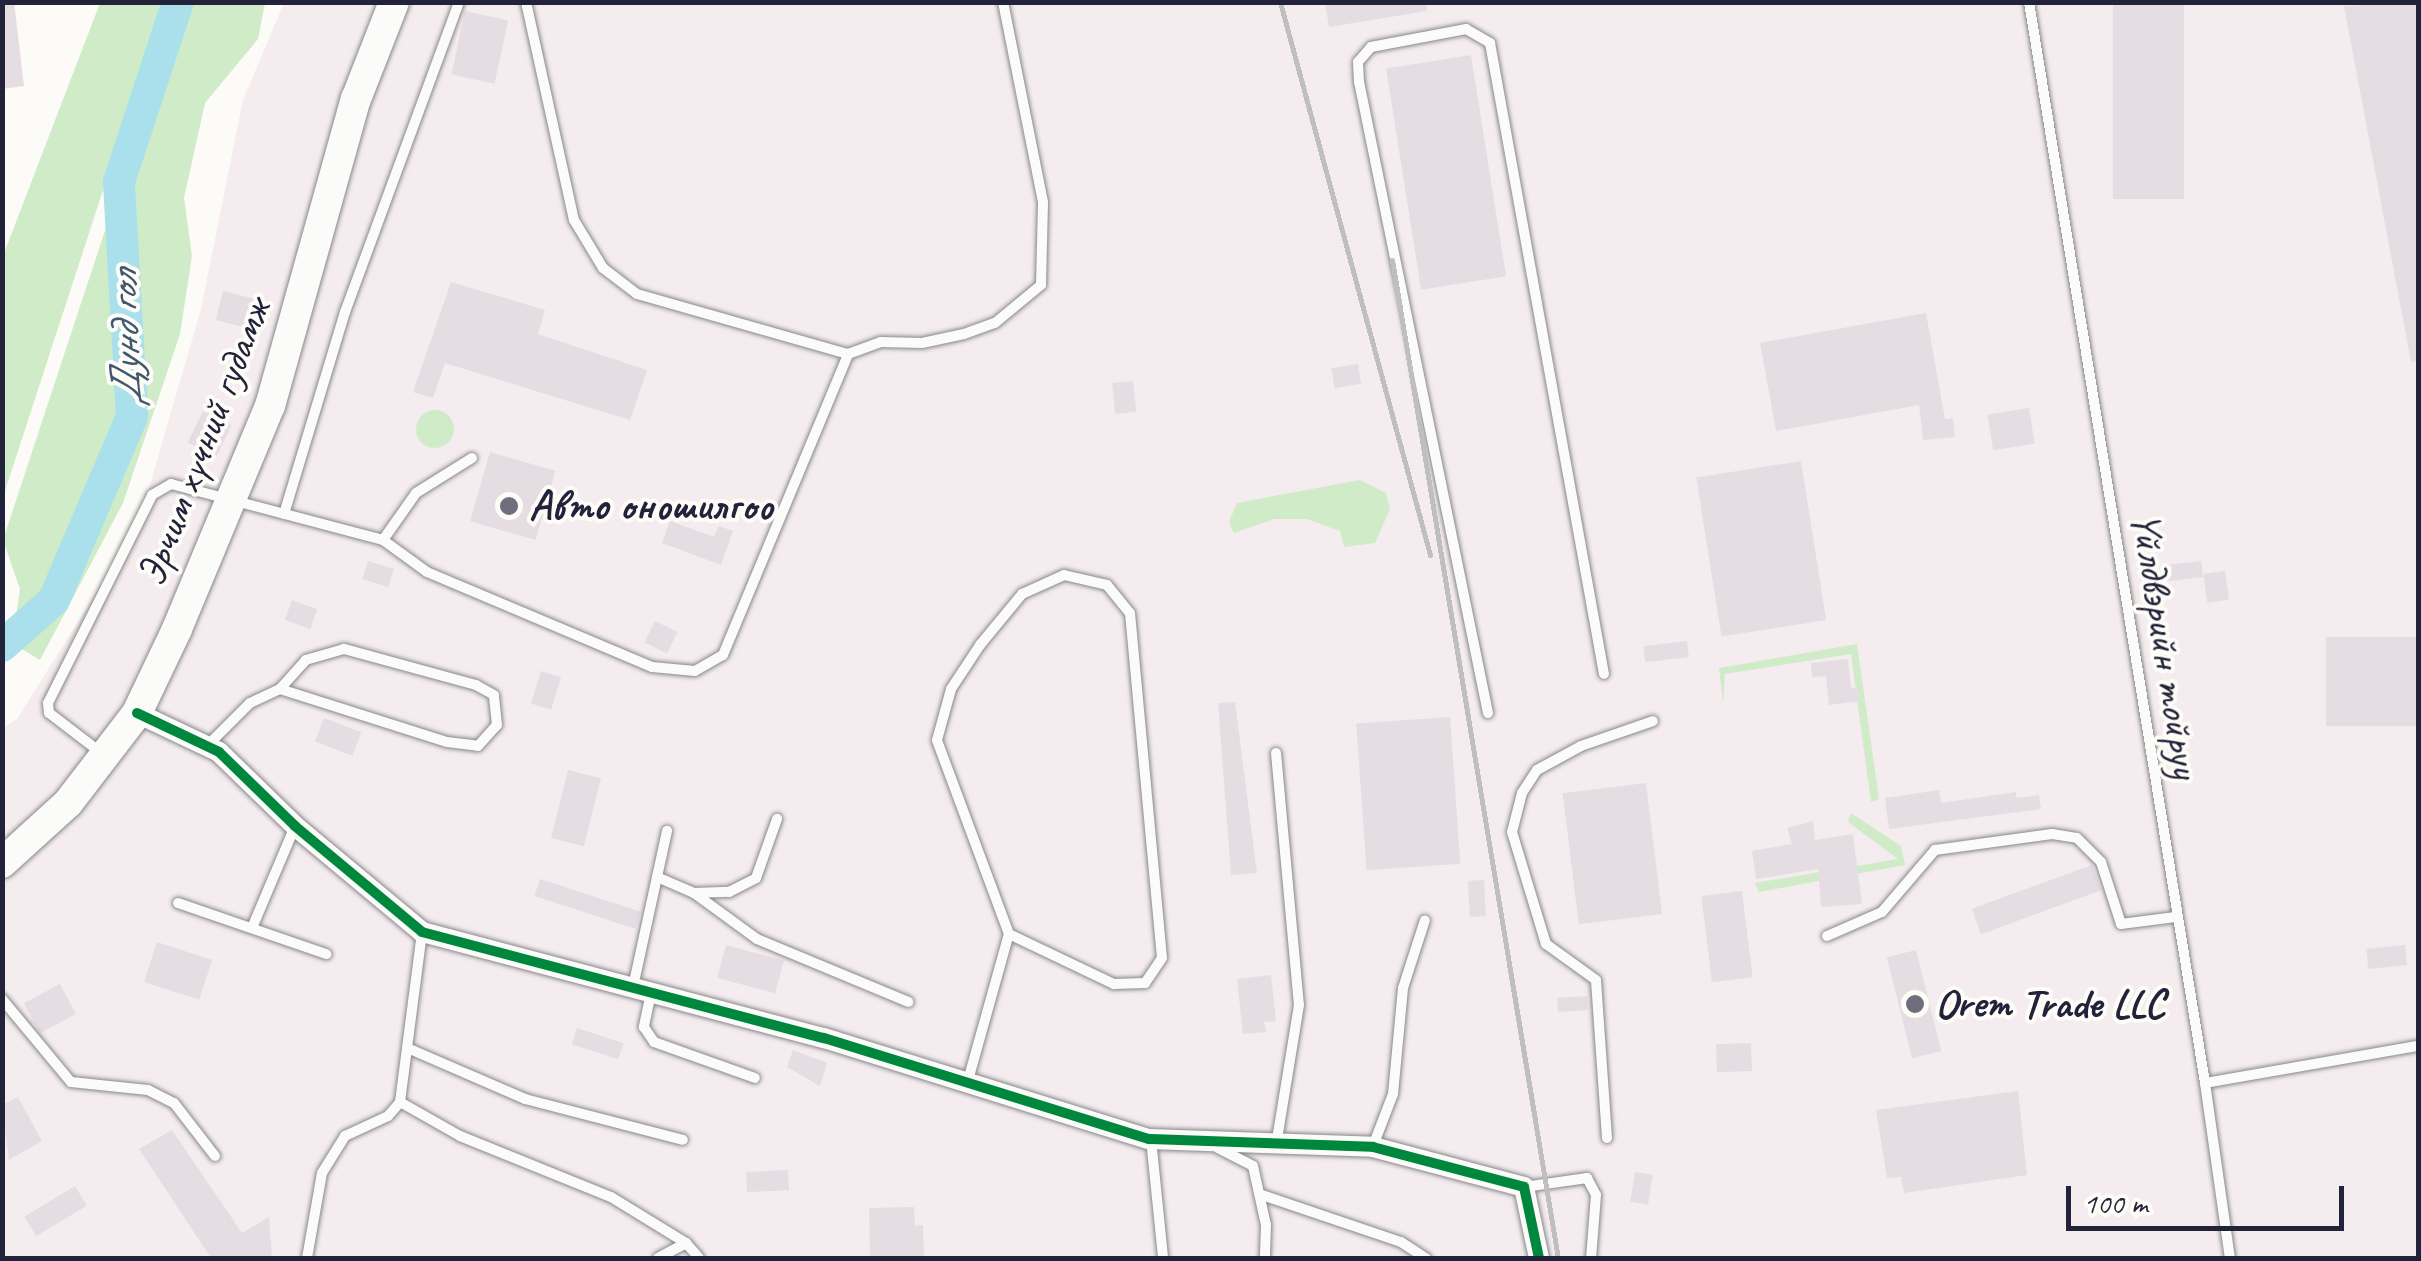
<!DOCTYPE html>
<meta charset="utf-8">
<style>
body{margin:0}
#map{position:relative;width:2421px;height:1261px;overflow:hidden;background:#fcfbf8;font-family:Caveat,sans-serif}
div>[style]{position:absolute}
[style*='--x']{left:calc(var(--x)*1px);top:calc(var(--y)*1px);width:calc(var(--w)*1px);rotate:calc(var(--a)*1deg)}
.built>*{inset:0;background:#f4ecee}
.green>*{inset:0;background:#d0ebc7}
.round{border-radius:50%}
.river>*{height:32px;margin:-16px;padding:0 16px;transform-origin:16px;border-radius:16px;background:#aae0eb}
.building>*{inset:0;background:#e6dde3;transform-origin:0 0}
.roads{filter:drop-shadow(0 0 2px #88888c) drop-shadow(0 0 2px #88888c)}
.service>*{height:10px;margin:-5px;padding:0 5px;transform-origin:5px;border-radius:5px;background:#fbfbf9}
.minor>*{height:20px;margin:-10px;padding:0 10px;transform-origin:10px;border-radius:10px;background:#fbfbf9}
.secondary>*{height:30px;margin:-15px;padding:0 15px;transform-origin:15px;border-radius:15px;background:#fbfbf9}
.rail>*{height:5px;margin:-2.5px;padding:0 2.5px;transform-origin:2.5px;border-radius:2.5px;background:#bfbfc0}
.cycleway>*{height:10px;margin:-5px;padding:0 5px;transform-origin:5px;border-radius:5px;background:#00873e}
.dots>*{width:28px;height:28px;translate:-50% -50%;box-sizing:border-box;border:5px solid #fdfcf7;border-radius:50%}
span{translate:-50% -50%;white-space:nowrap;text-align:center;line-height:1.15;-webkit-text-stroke:8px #fdfcf7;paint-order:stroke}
.street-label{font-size:42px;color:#22223b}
.poi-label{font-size:42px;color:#22223b;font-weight:700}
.left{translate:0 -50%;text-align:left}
.water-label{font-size:45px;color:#40586e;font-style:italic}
.frame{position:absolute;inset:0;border:5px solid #22223b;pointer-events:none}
.scale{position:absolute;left:2066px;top:1186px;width:278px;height:45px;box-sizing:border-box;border:5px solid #22223b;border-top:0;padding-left:12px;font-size:30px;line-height:35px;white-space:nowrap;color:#22223b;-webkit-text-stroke:8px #fdfcf7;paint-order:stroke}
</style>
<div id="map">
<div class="built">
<i style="clip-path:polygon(284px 3px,2418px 3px,2418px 1258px,3px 1258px,2px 729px,17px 719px,138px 526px,201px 309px,243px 100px)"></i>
</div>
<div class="green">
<i style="clip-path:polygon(100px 3px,164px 3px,3px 497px,3px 256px)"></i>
<i style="clip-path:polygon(180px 3px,265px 3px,258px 39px,205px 103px,184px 198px,192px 256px,180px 334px,123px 503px,40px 660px,12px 643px,20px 589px,3px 540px)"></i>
<i class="round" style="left:416px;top:410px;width:38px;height:38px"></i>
<i style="clip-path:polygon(1360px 480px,1386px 493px,1390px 509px,1375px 543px,1344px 547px,1340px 531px,1307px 519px,1274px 519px,1234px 533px,1229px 522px,1237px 503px)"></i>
<i style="clip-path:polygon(1857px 644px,1879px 799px,1871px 802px,1851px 654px,1725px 674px,1723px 703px,1719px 668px)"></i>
<i style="clip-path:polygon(1851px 813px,1901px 846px,1905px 865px,1759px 892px,1755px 883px,1898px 859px,1848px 822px)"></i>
</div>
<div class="river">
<i style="--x:2;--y:646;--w:69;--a:-41.5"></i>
<i style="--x:54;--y:600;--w:200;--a:-67"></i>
<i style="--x:132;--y:416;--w:234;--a:-93.2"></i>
<i style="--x:119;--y:182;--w:189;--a:-71.9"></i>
</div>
<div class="building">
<i style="clip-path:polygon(2px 2px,14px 2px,24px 86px,2px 89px)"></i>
<i style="clip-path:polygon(1325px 2px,1426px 2px,1427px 11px,1329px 27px)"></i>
<i style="left:2113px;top:2px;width:71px;height:197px"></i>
<i style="clip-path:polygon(2418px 2px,2418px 361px,2411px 362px,2344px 6px)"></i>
<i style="left:465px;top:11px;width:44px;height:65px;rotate:12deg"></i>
<i style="left:1471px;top:55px;width:224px;height:86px;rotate:81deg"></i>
<i style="clip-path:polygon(451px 282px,545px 310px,538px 334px,647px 370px,630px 420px,445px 363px,433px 398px,413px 392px)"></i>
<i style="left:223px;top:291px;width:37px;height:30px;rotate:14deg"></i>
<i style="clip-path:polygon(1926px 313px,1945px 419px,1953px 418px,1955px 437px,1923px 440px,1919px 405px,1776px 431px,1760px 343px)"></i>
<i style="left:1358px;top:364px;width:20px;height:27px;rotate:81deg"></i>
<i style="left:1133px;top:381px;width:31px;height:21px;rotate:84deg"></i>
<i style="left:2029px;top:408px;width:36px;height:42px;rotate:81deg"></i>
<i style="left:203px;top:411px;width:32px;height:35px;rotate:26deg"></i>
<i style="left:490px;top:452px;width:68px;height:72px;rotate:16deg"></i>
<i style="left:1801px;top:461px;width:161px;height:106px;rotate:81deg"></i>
<i style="clip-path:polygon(670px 521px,714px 537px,719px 526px,733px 531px,721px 565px,662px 543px)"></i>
<i style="left:368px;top:561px;width:27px;height:19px;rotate:17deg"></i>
<i style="left:2201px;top:561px;width:16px;height:40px;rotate:83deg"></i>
<i style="left:2225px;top:571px;width:29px;height:22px;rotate:82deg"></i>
<i style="left:292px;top:600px;width:27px;height:21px;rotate:20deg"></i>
<i style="left:655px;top:621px;width:25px;height:24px;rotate:26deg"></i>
<i style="left:2418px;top:637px;width:89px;height:92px;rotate:90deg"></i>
<i style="left:1687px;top:641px;width:16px;height:44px;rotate:83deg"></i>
<i style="clip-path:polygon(1848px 659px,1851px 688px,1859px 688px,1860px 701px,1829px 705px,1826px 676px,1812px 677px,1811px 663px)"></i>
<i style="left:541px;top:671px;width:21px;height:34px;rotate:17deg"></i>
<i style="clip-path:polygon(1235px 702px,1257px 873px,1231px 875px,1218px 703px)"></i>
<i style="left:1450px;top:717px;width:147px;height:94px;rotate:86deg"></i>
<i style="left:324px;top:718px;width:40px;height:25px;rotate:21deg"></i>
<i style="left:568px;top:770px;width:34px;height:70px;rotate:14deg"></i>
<i style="left:1646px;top:783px;width:132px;height:84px;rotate:83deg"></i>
<i style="clip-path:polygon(1939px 790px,1941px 803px,2016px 792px,2016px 798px,2039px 795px,2041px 809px,1889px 829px,1885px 798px)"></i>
<i style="clip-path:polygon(1813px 821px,1815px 840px,1853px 834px,1862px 904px,1821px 907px,1818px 869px,1756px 879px,1752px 851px,1792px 844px,1787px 828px)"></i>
<i style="left:2092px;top:865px;width:27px;height:128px;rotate:70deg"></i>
<i style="left:540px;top:879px;width:106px;height:18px;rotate:18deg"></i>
<i style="left:1484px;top:880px;width:36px;height:16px;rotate:87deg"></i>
<i style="left:1742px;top:891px;width:87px;height:41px;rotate:83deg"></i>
<i style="left:157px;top:942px;width:58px;height:42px;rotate:18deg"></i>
<i style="left:726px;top:945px;width:60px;height:34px;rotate:15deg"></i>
<i style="left:2405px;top:945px;width:20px;height:39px;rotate:84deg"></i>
<i style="left:1916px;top:950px;width:104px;height:30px;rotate:76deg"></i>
<i style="clip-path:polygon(1271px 975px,1276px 1021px,1264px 1022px,1266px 1032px,1243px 1034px,1237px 979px)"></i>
<i style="left:60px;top:984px;width:34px;height:41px;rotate:62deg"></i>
<i style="left:1587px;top:996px;width:14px;height:30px;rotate:86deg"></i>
<i style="left:577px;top:1028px;width:49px;height:17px;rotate:18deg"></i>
<i style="left:1751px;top:1043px;width:28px;height:35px;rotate:88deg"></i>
<i style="clip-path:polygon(793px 1050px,827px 1063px,820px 1086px,787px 1067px)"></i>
<i style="clip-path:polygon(2018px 1091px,2027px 1175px,1904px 1193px,1901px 1177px,1887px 1178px,1876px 1110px)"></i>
<i style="clip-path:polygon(18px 1097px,42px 1141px,9px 1160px,2px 1105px)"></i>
<i style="clip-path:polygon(172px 1130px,242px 1233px,269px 1217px,272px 1258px,211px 1258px,139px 1149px)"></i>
<i style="left:788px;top:1170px;width:20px;height:42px;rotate:87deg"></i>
<i style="left:1635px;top:1172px;width:18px;height:30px;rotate:9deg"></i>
<i style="left:75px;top:1186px;width:23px;height:59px;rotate:59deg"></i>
<i style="clip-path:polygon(914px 1207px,915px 1226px,923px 1225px,924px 1258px,870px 1258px,869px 1208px)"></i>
</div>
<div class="roads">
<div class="service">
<i style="--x:526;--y:2;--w:223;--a:77.6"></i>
<i style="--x:574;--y:220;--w:56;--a:58.9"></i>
<i style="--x:603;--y:268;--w:43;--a:37.4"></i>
<i style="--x:637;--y:294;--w:219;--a:15.9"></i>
<i style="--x:2029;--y:2;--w:1095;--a:80.75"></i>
<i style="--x:2205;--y:1083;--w:216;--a:-9.9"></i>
<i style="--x:284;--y:514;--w:211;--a:-73.2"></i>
<i style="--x:345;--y:312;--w:330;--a:-69.8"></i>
<i style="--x:383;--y:540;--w:57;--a:-54.9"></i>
<i style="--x:416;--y:493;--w:66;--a:-32"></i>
<i style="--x:1488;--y:713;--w:644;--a:-101.55"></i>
<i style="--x:1359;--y:82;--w:20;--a:-93"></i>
<i style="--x:1358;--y:62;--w:20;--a:-49"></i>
<i style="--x:1371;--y:47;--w:97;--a:-10.7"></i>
<i style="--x:1466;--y:29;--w:28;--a:30"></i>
<i style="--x:1490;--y:43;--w:641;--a:79.76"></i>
<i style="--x:208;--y:745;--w:59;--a:-45"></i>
<i style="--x:250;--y:703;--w:33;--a:-25"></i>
<i style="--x:280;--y:689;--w:175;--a:17.6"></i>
<i style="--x:447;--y:742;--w:31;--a:7"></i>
<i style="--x:478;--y:746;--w:28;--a:-48"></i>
<i style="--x:497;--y:725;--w:30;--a:-96"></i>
<i style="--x:494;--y:695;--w:21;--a:-151"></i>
<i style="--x:476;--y:685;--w:137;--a:-164.7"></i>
<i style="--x:344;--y:649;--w:40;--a:164"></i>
<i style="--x:306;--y:660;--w:39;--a:132"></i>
<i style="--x:1276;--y:753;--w:253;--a:84.8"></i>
<i style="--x:1299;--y:1005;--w:137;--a:99.3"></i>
<i style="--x:104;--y:755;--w:69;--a:-142.6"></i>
<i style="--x:49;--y:713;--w:10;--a:-96"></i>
<i style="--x:48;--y:703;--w:233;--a:-63.4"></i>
<i style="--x:152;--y:495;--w:22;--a:-30"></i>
<i style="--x:171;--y:484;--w:219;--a:14.8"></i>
<i style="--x:383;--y:540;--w:54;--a:36"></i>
<i style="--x:427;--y:572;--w:244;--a:22.9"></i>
<i style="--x:652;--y:667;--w:43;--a:5.3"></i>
<i style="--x:695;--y:671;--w:32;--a:-30"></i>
<i style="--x:723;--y:655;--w:326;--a:-67.4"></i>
<i style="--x:848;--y:354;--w:35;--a:-20"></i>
<i style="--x:881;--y:342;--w:41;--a:1.4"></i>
<i style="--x:922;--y:343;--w:43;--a:-12.1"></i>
<i style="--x:964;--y:334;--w:33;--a:-20"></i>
<i style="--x:995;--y:323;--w:60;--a:-39.6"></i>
<i style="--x:1041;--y:285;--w:83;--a:-88.6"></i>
<i style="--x:1043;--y:202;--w:204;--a:-101.3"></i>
<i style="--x:657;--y:877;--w:40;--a:23.4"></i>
<i style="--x:694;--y:893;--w:35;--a:-2"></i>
<i style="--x:729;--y:892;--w:30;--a:-27"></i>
<i style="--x:756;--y:878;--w:63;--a:-70.4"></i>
<i style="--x:694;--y:893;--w:78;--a:36.1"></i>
<i style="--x:757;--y:939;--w:164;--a:22.6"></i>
<i style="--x:178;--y:903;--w:157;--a:19"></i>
<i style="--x:252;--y:928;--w:111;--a:-67.1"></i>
<i style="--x:1827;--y:936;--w:60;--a:-23.6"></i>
<i style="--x:1882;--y:912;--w:82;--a:-49.5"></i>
<i style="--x:1935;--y:850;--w:118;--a:-7.8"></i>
<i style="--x:2052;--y:834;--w:25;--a:9"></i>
<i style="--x:2077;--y:838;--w:34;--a:45"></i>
<i style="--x:2101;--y:862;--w:65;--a:72.1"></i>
<i style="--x:2121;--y:924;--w:55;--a:-7.3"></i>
<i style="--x:633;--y:987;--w:160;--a:-77.7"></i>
<i style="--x:651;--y:993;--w:35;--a:102"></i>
<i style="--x:644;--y:1027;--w:18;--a:56"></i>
<i style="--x:654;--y:1042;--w:107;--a:19.6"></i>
<i style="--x:2;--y:999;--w:108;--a:50.3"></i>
<i style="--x:71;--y:1082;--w:77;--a:5.9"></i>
<i style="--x:148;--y:1090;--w:29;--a:27"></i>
<i style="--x:174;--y:1103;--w:67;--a:52.3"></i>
<i style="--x:412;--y:1050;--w:123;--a:23.4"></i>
<i style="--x:525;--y:1099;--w:163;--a:14.5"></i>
<i style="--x:2205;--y:1083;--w:177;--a:81.9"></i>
<i style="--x:967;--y:1084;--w:156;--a:-74.4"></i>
<i style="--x:1009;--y:934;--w:207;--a:-110.4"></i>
<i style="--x:937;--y:740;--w:53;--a:-74.6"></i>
<i style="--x:951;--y:689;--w:53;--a:-56.6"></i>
<i style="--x:980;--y:645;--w:66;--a:-50.5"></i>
<i style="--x:1022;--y:594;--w:46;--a:-24.3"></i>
<i style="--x:1064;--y:575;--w:44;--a:13.1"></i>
<i style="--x:1107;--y:585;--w:36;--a:51"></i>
<i style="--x:1130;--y:613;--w:346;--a:84.7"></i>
<i style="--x:1162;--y:958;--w:30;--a:124"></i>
<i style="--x:1145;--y:983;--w:31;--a:178"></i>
<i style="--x:1114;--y:984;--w:116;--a:-154.5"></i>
<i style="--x:400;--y:1102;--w:69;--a:29.5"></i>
<i style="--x:460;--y:1136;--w:163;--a:22"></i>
<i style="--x:611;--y:1197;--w:88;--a:31.5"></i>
<i style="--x:686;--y:1243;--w:20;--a:49"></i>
<i style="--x:1607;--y:1138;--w:158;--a:-94"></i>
<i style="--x:1596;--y:980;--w:62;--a:-144.2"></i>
<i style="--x:1546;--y:944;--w:117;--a:-106.9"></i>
<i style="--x:1512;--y:832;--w:40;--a:-75.6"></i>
<i style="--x:1522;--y:793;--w:27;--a:-57"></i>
<i style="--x:1537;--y:770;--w:50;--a:-28.6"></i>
<i style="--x:1581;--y:746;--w:76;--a:-19.1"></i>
<i style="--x:1151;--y:1139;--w:120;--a:84.2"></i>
<i style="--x:1373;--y:1146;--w:56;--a:-69"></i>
<i style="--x:1393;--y:1094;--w:106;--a:-84.6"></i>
<i style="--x:1403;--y:988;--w:71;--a:-72.1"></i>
<i style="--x:1218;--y:1148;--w:39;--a:27"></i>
<i style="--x:1253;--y:1166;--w:60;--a:77.6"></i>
<i style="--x:1266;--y:1225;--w:33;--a:92"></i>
<i style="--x:1524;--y:1187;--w:64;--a:-8.1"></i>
<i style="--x:1587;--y:1178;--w:19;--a:62"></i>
<i style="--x:1596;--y:1195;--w:63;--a:94.5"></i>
<i style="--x:1262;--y:1195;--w:147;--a:18.7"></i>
<i style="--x:1401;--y:1242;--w:30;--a:33"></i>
<i style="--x:307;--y:1258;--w:86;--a:-80"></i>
<i style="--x:322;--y:1173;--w:44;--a:-58.1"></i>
<i style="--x:345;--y:1136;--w:47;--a:-24.9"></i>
<i style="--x:388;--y:1116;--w:18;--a:-49"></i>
<i style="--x:400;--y:1102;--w:170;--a:-82.6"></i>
<i style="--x:658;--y:1258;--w:32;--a:-28"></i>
</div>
<div class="minor">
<i style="--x:137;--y:713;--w:91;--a:25.4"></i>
<i style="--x:219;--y:752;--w:106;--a:44.2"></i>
<i style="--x:295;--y:826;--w:165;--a:39.8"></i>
<i style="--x:422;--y:932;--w:416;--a:14.8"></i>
<i style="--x:824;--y:1038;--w:340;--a:17.3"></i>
<i style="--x:1149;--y:1139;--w:224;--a:2"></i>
<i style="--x:1373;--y:1147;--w:156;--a:14.8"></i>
<i style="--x:1524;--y:1187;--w:73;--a:78.1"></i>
</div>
<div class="secondary">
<i style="--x:2;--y:863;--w:89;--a:-42.3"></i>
<i style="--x:68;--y:803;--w:113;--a:-52.5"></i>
<i style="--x:137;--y:713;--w:93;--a:-64.5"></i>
<i style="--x:177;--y:629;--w:242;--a:-67.4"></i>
<i style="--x:270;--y:406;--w:319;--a:-74.4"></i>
<i style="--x:356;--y:99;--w:104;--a:-68.6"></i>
</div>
</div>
<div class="rail">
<i style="--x:1280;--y:2;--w:573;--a:74.82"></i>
<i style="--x:1392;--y:260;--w:1012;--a:80.56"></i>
</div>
<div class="cycleway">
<i style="--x:137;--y:713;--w:91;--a:25.4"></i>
<i style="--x:219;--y:752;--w:106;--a:44.2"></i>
<i style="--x:295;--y:826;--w:165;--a:39.8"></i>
<i style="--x:422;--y:932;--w:416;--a:14.8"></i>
<i style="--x:824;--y:1038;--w:340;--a:17.3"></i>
<i style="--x:1149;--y:1139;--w:224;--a:2"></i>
<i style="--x:1373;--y:1147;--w:156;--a:14.8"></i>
<i style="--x:1524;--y:1187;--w:73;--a:78.1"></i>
</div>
<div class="dots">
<i style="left:509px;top:506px;background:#6e6e7d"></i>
<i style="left:1915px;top:1004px;background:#6e6e7d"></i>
</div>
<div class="street-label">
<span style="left:204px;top:442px;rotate:-69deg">Эрчим хүчний гудамж</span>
<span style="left:2165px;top:645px;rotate:81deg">Үйлдвэрийн тойруу</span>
</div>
<div class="poi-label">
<span class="left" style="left:529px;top:506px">Авто оношилгоо</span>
<span class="left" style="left:1935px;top:1004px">Orem Trade LLC</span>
</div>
<div class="water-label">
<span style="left:125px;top:339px;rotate:-92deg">Дунд гол</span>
</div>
<div class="frame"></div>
<div class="scale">100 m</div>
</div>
